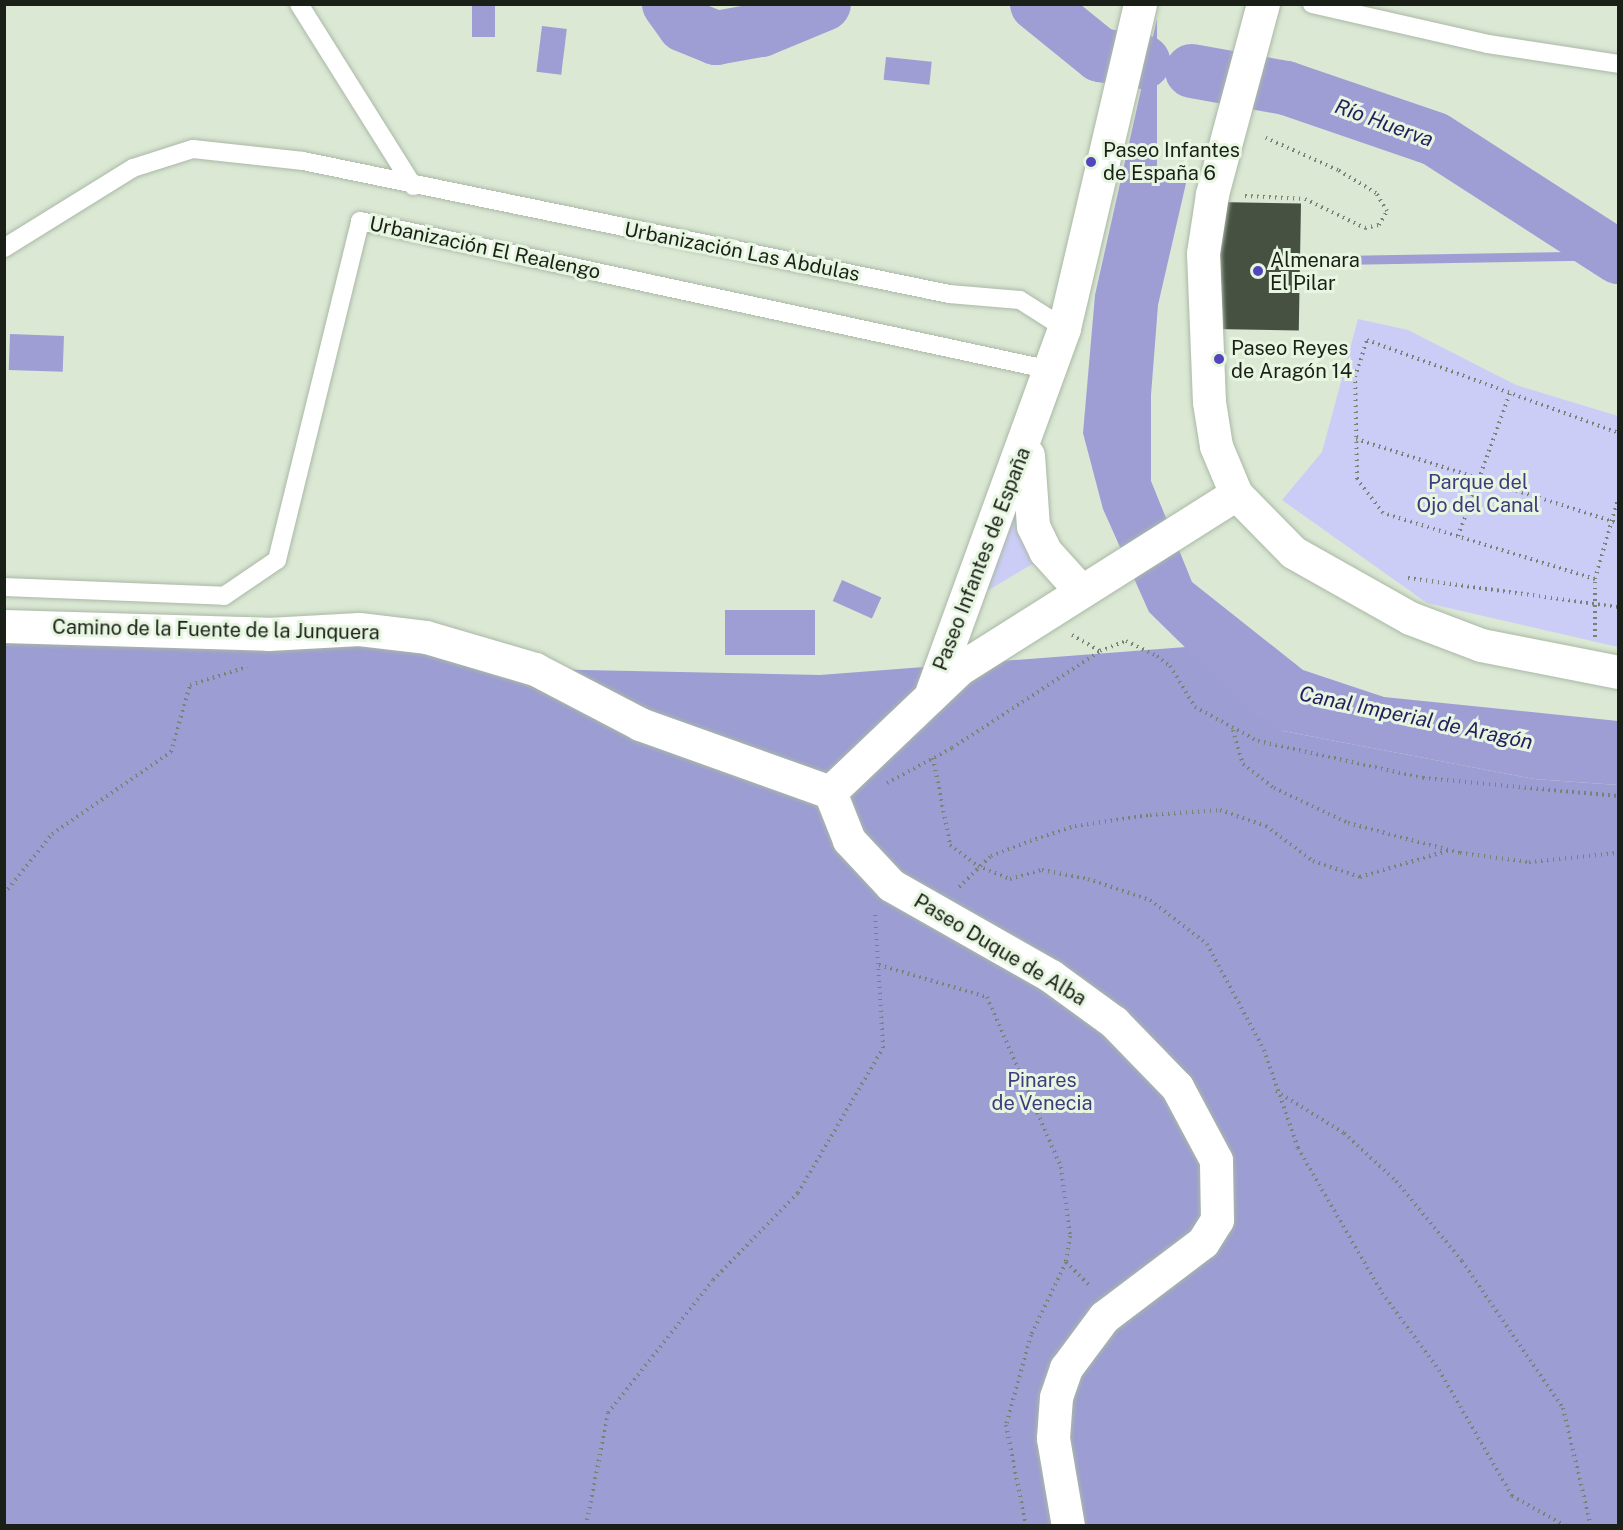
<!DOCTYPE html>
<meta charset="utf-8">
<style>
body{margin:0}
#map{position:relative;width:1623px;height:1530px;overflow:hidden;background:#dae8d4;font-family:"Public Sans",sans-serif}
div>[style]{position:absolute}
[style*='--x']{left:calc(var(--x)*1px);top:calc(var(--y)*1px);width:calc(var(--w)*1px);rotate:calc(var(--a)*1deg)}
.green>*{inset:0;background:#cccdf7}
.forest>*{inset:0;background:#9c9dd3}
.water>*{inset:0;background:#9e9ed5;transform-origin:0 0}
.pier>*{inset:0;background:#dae8d4;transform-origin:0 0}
.stream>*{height:9px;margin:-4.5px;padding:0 4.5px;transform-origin:4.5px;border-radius:4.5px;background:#9e9ed5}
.river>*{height:54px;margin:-27px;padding:0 27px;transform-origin:27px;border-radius:27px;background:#9e9ed5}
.building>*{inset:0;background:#465141;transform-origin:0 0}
.path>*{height:4px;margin-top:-2px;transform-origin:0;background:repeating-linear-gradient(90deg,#798375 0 1.5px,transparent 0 6px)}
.roads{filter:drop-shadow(0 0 2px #aab8a5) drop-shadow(0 0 2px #aab8a5)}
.service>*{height:18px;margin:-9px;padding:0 9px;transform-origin:9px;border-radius:9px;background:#fff}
.minor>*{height:33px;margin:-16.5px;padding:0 16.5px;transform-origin:16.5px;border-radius:16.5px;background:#fff}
.tertiary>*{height:33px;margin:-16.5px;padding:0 16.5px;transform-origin:16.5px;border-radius:16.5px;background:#fff}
.dots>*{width:16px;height:16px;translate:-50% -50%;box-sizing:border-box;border:3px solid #e7f6e1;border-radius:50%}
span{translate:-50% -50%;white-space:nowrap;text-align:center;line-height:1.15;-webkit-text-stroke:6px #e7f6e1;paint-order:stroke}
.poi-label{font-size:20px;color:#1a1f18}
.left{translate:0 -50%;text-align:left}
.street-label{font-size:20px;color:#1a1f18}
.park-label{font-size:20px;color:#403b7d}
.water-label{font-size:21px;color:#261d5d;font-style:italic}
.frame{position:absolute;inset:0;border:6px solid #1a1f18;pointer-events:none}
</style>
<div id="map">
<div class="green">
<i style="clip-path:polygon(1358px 319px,1408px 330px,1516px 385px,1618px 416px,1618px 647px,1427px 603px,1282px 500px,1322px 452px)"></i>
<i style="clip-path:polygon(1014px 503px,1034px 563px,972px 600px)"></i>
</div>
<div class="forest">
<i style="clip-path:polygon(5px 626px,359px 629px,535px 669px,820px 675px,1186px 647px,1283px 731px,1534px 779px,1618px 785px,1618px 1525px,5px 1526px)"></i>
</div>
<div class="water">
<i style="left:472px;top:5px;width:23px;height:32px"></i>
<i style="clip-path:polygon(1160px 5px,1227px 5px,1158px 305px,1151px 395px,1151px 481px,1192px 582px,1303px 670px,1384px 697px,1618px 721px,1618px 785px,1534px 779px,1283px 731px,1251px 712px,1149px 612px,1103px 509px,1083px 433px,1095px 295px)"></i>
<i style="left:542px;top:26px;width:25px;height:46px;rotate:7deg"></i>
<i style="left:886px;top:57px;width:46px;height:23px;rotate:6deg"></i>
<i style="left:10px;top:334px;width:54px;height:36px;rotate:2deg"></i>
<i style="left:842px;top:580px;width:43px;height:23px;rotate:24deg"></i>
<i style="left:815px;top:610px;width:45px;height:90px;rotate:90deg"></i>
</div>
<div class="pier">
<i style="left:1157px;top:4px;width:73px;height:164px"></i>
</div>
<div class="stream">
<i style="--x:1338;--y:260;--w:276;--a:-1"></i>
</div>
<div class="river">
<i style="--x:669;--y:4;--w:26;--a:54"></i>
<i style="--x:684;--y:25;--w:35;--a:22"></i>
<i style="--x:716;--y:38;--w:46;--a:-10.1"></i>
<i style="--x:761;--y:30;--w:68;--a:-22.4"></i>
<i style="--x:1037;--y:4;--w:81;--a:39"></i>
<i style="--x:1100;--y:55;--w:44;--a:9.2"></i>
<i style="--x:1192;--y:71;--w:96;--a:10.3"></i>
<i style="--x:1286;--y:88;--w:157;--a:18.9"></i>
<i style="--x:1435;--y:139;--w:218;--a:32.8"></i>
</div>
<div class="building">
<i style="left:1216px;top:202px;width:85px;height:127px;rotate:1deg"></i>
</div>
<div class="path">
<i style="--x:1245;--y:196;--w:60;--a:2.9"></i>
<i style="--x:1305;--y:199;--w:67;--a:25.8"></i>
<i style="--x:1365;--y:228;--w:14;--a:-12"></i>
<i style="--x:1379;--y:225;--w:16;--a:-60"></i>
<i style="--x:1387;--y:211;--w:21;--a:-121"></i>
<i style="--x:1376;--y:193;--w:44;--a:-148.8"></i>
<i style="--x:1338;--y:170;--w:79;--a:-156"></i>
<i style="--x:1356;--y:439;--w:275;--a:17.8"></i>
<i style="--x:1458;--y:536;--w:152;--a:-70"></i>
<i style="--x:1408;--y:578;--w:212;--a:7.9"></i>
<i style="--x:1595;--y:579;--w:222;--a:-162.7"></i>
<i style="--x:1383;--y:513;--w:43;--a:-127.4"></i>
<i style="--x:1357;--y:479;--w:102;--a:-91.1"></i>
<i style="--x:1355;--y:377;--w:39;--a:-72"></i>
<i style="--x:1367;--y:340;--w:268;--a:20.3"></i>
<i style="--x:1072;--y:635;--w:32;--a:30"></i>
<i style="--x:1100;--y:651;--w:28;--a:-21"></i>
<i style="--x:1126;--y:641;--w:34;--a:26"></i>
<i style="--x:1157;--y:656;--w:16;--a:38"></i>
<i style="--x:1170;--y:666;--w:48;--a:58.6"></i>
<i style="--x:1195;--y:707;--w:72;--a:28.4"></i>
<i style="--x:1258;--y:741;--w:169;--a:12.6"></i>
<i style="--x:1423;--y:778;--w:196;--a:5.3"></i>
<i style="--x:1595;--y:637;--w:58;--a:-90"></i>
<i style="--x:1595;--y:579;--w:83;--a:-74"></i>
<i style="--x:1233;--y:730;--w:35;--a:74"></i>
<i style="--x:1243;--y:764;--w:39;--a:38"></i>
<i style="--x:1274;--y:788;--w:82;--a:25.3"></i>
<i style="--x:1348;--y:823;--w:116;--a:15"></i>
<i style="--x:1460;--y:853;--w:70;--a:7.4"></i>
<i style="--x:1529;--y:862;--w:89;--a:-5.8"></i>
<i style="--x:933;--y:758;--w:89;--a:78.9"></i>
<i style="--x:950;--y:845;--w:35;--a:37"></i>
<i style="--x:978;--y:866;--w:35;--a:22"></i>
<i style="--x:1010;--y:879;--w:33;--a:-16"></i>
<i style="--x:1042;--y:870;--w:47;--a:11.1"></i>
<i style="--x:1088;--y:879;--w:65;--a:18.7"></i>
<i style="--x:1150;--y:900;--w:72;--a:37.7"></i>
<i style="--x:1207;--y:944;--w:120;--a:61.7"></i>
<i style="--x:1264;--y:1050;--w:104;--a:70.9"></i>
<i style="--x:1298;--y:1148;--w:168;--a:59.9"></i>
<i style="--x:1382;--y:1293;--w:96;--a:53.5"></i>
<i style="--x:1439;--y:1370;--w:146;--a:59.9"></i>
<i style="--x:1512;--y:1496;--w:62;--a:29.1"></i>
<i style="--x:887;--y:783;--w:74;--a:-28.3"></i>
<i style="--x:952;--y:748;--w:177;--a:-33.2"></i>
<i style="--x:959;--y:887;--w:45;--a:-44.1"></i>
<i style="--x:991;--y:856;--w:42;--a:-21"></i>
<i style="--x:1030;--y:841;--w:47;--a:-18.4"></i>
<i style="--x:1075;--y:826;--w:76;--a:-8.3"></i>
<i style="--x:1150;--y:815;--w:70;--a:-4.1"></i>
<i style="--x:1220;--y:810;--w:49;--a:19.2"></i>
<i style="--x:1266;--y:826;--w:59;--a:36.7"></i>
<i style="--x:1313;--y:861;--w:50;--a:18.8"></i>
<i style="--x:1360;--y:877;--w:94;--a:-16.7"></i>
<i style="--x:4;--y:894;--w:77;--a:-51.3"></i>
<i style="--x:52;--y:834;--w:145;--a:-34.6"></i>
<i style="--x:171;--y:752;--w:70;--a:-74.2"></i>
<i style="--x:190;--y:685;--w:60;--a:-17.5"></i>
<i style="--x:879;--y:965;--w:113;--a:16.5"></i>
<i style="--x:987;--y:997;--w:185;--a:66.5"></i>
<i style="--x:1061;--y:1167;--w:70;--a:82.6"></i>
<i style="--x:1070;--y:1236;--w:26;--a:99"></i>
<i style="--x:1066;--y:1262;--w:81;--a:115.6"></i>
<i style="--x:1031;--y:1335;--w:93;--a:105.5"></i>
<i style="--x:1006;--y:1425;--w:103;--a:78.8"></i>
<i style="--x:1276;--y:1091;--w:80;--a:31.7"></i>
<i style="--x:1344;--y:1133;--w:71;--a:42.7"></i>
<i style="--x:1396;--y:1181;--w:104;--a:50.5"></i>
<i style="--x:1462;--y:1261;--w:178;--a:55.5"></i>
<i style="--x:1563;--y:1408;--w:121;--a:76.7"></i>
<i style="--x:1066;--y:1262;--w:35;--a:45"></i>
<i style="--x:586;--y:1526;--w:115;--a:-79"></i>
<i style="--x:608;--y:1413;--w:169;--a:-51.7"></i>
<i style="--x:713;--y:1280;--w:122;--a:-45.7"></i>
<i style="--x:798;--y:1193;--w:168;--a:-59.6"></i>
<i style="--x:883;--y:1048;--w:136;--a:-93.4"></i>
</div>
<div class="roads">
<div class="service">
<i style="--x:299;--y:4;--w:215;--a:57.9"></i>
<i style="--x:1312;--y:4;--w:180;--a:12.8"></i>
<i style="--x:1488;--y:44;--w:132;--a:8.7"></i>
<i style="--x:4;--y:248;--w:152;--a:-31.8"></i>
<i style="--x:133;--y:168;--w:63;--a:-17.6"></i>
<i style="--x:193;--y:149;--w:111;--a:6.2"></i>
<i style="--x:303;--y:161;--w:660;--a:11.63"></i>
<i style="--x:949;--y:294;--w:71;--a:4.8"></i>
<i style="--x:1020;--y:300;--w:52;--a:32.5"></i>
<i style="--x:4;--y:587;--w:220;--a:2.3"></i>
<i style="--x:224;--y:596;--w:64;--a:-34.2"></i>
<i style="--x:277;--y:560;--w:349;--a:-76.2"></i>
<i style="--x:360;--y:221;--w:707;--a:12.17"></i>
</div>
<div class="minor">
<i style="--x:1236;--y:494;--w:81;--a:45.5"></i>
<i style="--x:1293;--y:552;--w:134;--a:29.4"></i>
<i style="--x:1410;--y:618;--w:76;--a:20.8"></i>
<i style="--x:1481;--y:645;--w:140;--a:11.1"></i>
<i style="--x:4;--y:626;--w:264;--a:1.7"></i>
<i style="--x:268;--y:634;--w:91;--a:-3.1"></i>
<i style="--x:359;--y:629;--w:67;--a:6.8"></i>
<i style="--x:426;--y:637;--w:114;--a:16.4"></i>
<i style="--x:535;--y:669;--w:119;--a:27.6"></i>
<i style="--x:640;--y:724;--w:202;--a:19.7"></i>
</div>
<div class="tertiary">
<i style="--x:1028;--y:455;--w:71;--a:86"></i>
<i style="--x:1033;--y:526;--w:28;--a:64"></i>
<i style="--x:1045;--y:551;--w:54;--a:48"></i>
<i style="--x:932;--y:691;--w:386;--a:-70"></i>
<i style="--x:1064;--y:328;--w:333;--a:-76.8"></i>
<i style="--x:1068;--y:1526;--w:89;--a:-99.7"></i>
<i style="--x:1053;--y:1438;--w:41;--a:-85.8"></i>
<i style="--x:1056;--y:1397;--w:31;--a:-71"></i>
<i style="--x:1066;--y:1368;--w:64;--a:-53.3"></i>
<i style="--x:1104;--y:1317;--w:124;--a:-37.1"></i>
<i style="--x:1203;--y:1242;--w:26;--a:-58"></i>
<i style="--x:1217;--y:1220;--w:60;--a:-91"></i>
<i style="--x:1216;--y:1160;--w:83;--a:-118.1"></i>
<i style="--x:1177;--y:1087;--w:91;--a:-134.1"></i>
<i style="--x:1114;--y:1022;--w:78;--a:-143.9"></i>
<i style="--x:1051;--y:976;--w:184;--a:-150.4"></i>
<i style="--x:891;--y:885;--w:62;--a:-133"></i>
<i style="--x:849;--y:840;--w:52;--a:-111.6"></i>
<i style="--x:830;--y:792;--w:178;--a:-43.6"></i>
<i style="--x:959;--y:669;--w:328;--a:-32.3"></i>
<i style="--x:1236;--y:494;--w:52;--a:-112.6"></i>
<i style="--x:1216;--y:446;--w:45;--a:-99"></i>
<i style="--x:1209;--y:402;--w:149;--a:-92.3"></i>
<i style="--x:1203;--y:253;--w:60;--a:-81.3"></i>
<i style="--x:1212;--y:194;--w:197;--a:-75"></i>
</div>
</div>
<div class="dots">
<i style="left:1091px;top:162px;background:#5545bc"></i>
<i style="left:1258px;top:271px;background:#5545bc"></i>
<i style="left:1219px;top:359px;background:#5545bc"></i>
</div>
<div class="poi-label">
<span class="left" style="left:1103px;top:162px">Paseo Infantes<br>de España 6</span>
<span class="left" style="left:1270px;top:272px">Almenara<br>El Pilar</span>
<span class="left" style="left:1231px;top:360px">Paseo Reyes<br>de Aragón 14</span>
</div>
<div class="street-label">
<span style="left:485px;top:248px;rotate:12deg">Urbanización El Realengo</span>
<span style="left:742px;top:252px;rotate:11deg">Urbanización Las Abdulas</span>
<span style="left:982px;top:559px;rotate:-69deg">Paseo Infantes de España</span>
<span style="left:216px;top:630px;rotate:1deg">Camino de la Fuente de la Junquera</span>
<span style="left:1000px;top:950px;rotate:31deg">Paseo Duque de Alba</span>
</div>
<div class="park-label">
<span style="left:1478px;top:494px">Parque del<br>Ojo del Canal</span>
<span style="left:1042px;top:1092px">Pinares<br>de Venecia</span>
</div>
<div class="water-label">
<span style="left:1384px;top:123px;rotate:20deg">Río Huerva</span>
<span style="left:1416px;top:718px;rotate:12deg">Canal Imperial de Aragón</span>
</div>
<div class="frame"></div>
</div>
